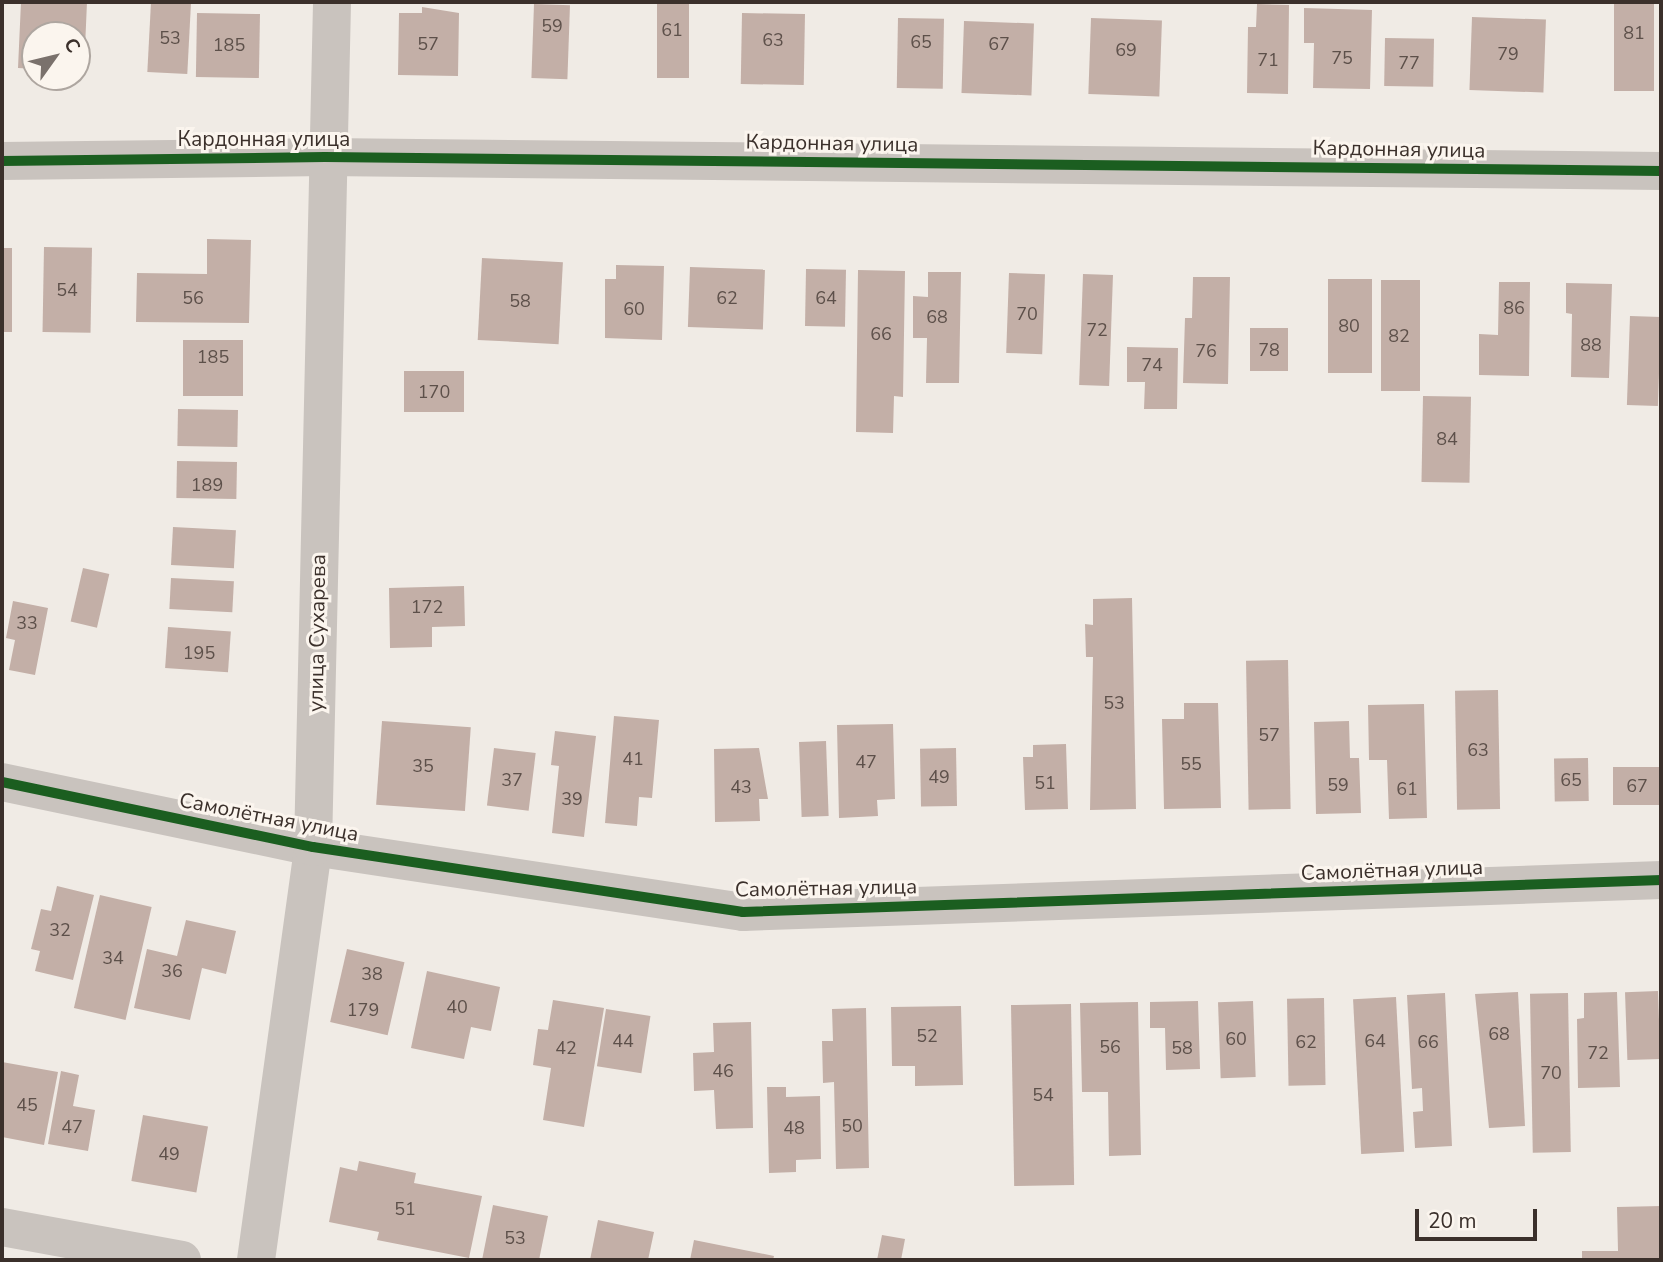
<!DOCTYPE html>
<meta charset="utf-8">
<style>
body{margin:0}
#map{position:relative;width:1663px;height:1262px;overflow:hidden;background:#f0ebe5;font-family:"Nunito Sans",sans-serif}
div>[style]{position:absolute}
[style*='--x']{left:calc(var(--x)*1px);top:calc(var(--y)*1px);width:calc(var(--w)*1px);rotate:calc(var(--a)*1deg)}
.building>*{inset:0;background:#c3afa7;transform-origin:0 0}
.minor>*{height:38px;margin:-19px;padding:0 19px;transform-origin:19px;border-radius:19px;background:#c9c3be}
.tertiary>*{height:38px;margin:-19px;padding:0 19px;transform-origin:19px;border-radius:19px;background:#c9c3be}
.cycleway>*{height:10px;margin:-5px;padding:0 5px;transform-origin:5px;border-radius:5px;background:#1b5e20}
span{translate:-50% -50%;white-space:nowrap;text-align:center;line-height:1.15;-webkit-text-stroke:6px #fbf5ee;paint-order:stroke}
.number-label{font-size:18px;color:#5d504a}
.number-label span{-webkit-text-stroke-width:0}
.street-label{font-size:21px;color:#3b302b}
.frame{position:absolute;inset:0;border:4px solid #3b302b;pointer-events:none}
.north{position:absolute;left:21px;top:21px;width:70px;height:70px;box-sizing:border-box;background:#fbf5ee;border:2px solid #aea6a0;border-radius:50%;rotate:56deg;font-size:19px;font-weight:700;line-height:28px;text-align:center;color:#3b302b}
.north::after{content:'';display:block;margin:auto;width:24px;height:32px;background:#7a716c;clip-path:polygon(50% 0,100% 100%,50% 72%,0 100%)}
.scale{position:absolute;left:1415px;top:1209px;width:122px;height:32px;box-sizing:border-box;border:4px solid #3b302b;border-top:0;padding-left:9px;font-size:21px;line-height:24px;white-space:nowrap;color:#3b302b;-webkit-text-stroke:5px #fbf5ee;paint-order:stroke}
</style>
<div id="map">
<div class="building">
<i style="clip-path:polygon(21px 2px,87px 2px,84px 71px,77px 71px,77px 35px,35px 35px,35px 69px,18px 68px)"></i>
<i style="left:151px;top:2px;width:40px;height:70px;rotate:3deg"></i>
<i style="left:657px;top:2px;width:32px;height:76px"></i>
<i style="left:1614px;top:2px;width:40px;height:89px"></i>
<i style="left:534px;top:4px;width:36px;height:74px;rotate:2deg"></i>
<i style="clip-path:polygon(1257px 4px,1289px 5px,1288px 94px,1247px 93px,1248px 27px,1256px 27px)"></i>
<i style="clip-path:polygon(422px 7px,459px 13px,458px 76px,398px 75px,399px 13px,422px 13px)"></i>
<i style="clip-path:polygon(1304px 8px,1372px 10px,1370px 89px,1313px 88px,1314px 43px,1304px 43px)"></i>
<i style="left:197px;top:13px;width:63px;height:64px;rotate:1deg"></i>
<i style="left:742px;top:13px;width:63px;height:71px;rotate:1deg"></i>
<i style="left:1472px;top:17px;width:74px;height:73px;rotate:2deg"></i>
<i style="left:898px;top:18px;width:46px;height:70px;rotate:1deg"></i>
<i style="left:1091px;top:18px;width:71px;height:76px;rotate:2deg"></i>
<i style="left:964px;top:21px;width:70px;height:72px;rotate:2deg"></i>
<i style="left:1385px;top:38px;width:49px;height:48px;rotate:1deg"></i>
<i style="clip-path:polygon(207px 239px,251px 240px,249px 323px,136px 322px,137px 273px,207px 274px)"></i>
<i style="left:44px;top:247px;width:48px;height:85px;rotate:1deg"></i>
<i style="left:2px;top:248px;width:10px;height:84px"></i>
<i style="left:482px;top:258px;width:81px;height:82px;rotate:3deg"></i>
<i style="clip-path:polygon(616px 265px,664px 266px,662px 340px,605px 338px,605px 279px,616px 279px)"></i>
<i style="left:690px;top:267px;width:75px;height:60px;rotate:2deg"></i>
<i style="left:806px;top:269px;width:40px;height:57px;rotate:1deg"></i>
<i style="clip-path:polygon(858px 270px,905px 271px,903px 397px,894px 396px,893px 433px,856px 432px)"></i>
<i style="clip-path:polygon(928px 272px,961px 272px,959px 383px,926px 383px,927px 338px,913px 338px,913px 296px,928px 297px)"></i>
<i style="left:1009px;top:273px;width:36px;height:80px;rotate:2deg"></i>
<i style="left:1083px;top:274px;width:30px;height:111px;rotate:2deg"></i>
<i style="clip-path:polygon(1193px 277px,1230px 277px,1228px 384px,1183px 383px,1185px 318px,1192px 318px)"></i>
<i style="left:1328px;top:279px;width:44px;height:94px"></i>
<i style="left:1381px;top:280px;width:39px;height:111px"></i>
<i style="clip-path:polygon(1499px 282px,1530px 282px,1529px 376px,1479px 375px,1479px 334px,1498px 335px)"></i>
<i style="clip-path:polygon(1566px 283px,1612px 284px,1609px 378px,1571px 377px,1572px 314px,1566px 313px)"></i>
<i style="left:1630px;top:316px;width:31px;height:89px;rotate:2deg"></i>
<i style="left:1250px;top:328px;width:38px;height:43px"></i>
<i style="left:183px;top:340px;width:60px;height:56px"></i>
<i style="clip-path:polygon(1127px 347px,1178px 348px,1177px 409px,1144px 409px,1145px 382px,1127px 382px)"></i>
<i style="left:404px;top:371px;width:60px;height:41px"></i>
<i style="left:1423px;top:396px;width:48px;height:86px;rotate:1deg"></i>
<i style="left:178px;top:409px;width:60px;height:37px;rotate:1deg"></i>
<i style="left:177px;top:461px;width:60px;height:37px;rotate:1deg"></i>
<i style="left:173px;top:527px;width:63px;height:38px;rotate:3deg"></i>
<i style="left:83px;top:568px;width:27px;height:55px;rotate:13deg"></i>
<i style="left:171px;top:578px;width:63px;height:31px;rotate:3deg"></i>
<i style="clip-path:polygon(464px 586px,465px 626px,432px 627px,432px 647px,390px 648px,389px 588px)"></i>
<i style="clip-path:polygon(1132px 598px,1136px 809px,1090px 810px,1093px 657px,1086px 657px,1085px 624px,1093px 625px,1093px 599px)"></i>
<i style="clip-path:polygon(13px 601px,48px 608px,35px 675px,9px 670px,15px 640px,6px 638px)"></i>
<i style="left:168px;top:627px;width:63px;height:41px;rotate:4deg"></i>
<i style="left:1288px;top:660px;width:149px;height:42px;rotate:89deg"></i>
<i style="left:1498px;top:690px;width:119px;height:43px;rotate:89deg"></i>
<i style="clip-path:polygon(1184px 703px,1218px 703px,1221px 808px,1164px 809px,1162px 719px,1184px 719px)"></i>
<i style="clip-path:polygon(1424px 704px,1427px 818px,1389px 819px,1387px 760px,1369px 760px,1368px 705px)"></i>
<i style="clip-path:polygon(614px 716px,659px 720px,652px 798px,639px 797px,637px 826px,605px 823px)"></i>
<i style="left:382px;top:721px;width:89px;height:84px;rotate:4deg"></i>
<i style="clip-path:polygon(1349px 721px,1350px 758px,1359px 758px,1361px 813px,1316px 814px,1314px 722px)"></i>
<i style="clip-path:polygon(893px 724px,895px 799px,877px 800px,878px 816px,839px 818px,837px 725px)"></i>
<i style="clip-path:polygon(555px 731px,596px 736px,584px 837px,552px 833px,559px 766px,551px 765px)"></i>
<i style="left:826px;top:741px;width:75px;height:27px;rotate:88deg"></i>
<i style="clip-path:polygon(1066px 744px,1068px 809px,1025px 810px,1023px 757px,1033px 757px,1033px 745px)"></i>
<i style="left:494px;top:748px;width:42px;height:58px;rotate:7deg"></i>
<i style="clip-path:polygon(759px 748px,768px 799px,759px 799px,760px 821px,715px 822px,714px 749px)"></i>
<i style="left:956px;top:748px;width:58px;height:36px;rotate:89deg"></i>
<i style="left:1588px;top:758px;width:43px;height:34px;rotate:89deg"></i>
<i style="left:1661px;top:767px;width:38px;height:48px;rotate:90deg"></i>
<i style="clip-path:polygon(57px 886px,94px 895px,73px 980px,35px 971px,40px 951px,31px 949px,41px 909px,51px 911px)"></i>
<i style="left:100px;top:895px;width:53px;height:116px;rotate:13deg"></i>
<i style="clip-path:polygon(186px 920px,236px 931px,226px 974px,202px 968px,190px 1020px,134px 1008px,147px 949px,177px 956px)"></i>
<i style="left:347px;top:949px;width:59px;height:75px;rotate:13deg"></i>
<i style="clip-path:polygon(427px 971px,500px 987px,491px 1031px,471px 1027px,464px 1059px,411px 1048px)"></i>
<i style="left:1658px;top:991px;width:68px;height:33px;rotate:88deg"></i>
<i style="clip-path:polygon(1518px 992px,1525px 1126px,1489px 1128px,1475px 994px)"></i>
<i style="clip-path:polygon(1617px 992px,1620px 1087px,1578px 1088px,1577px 1019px,1584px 1018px,1584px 993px)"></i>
<i style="clip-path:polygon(1445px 993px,1452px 1146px,1415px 1148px,1413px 1112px,1423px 1111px,1422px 1088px,1412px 1089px,1407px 995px)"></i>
<i style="left:1568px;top:993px;width:159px;height:38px;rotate:89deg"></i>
<i style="left:1396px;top:997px;width:155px;height:43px;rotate:87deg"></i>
<i style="left:1324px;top:998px;width:87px;height:37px;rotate:89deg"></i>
<i style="clip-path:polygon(553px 1000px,604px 1008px,584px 1127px,543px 1120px,551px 1068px,533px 1065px,538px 1029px,548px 1030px)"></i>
<i style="clip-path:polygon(1198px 1001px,1200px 1069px,1166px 1070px,1165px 1028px,1150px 1028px,1150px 1002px)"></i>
<i style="left:1253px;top:1001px;width:76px;height:35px;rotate:88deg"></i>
<i style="clip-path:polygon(1138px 1002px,1141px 1155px,1109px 1156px,1108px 1092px,1082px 1092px,1080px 1003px)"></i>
<i style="left:1071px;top:1004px;width:181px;height:60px;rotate:89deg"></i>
<i style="clip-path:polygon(961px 1006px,963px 1085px,915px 1086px,915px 1066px,892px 1066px,891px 1007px)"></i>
<i style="clip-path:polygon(866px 1008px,869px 1168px,836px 1169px,834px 1082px,823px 1083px,822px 1041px,833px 1041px,832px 1009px)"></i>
<i style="left:606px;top:1009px;width:45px;height:58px;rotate:9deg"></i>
<i style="clip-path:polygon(751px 1022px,753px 1128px,716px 1129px,714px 1090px,694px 1091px,693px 1053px,714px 1052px,713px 1023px)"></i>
<i style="clip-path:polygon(2px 1062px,58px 1072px,44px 1145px,2px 1137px)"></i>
<i style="clip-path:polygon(61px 1071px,79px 1075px,73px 1106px,95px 1110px,88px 1151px,48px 1144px)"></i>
<i style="clip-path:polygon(767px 1087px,786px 1087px,786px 1097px,820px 1096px,821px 1159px,796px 1160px,796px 1172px,769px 1173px)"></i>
<i style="left:143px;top:1115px;width:66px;height:67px;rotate:10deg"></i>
<i style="clip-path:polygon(359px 1161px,416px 1173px,414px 1183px,482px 1196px,469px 1258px,377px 1240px,379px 1232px,329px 1222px,340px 1167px,357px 1171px)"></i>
<i style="clip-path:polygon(493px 1205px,548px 1216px,539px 1260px,482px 1260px)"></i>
<i style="clip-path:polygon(1661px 1206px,1661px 1260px,1582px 1260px,1582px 1251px,1618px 1251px,1617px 1207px)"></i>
<i style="clip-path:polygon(598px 1220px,654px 1232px,648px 1260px,590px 1260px)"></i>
<i style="clip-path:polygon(882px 1235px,905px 1239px,901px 1260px,877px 1260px)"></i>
<i style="clip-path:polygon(694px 1240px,774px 1256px,773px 1260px,690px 1260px)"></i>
</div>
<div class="minor">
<i style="--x:2;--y:161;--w:323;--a:-0.7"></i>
<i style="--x:325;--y:157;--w:1336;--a:0.6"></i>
<i style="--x:2;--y:782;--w:318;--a:11.8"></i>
<i style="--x:313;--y:847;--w:435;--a:8.6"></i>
<i style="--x:743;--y:912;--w:919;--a:-2"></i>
<i style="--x:256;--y:1260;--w:417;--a:-82.1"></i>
<i style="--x:313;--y:847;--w:845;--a:-88.71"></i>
</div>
<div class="tertiary">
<i style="--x:2;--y:1227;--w:183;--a:10.4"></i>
</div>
<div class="cycleway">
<i style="--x:2;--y:161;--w:323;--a:-0.7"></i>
<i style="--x:325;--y:157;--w:1336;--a:0.6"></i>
<i style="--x:2;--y:782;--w:318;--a:11.8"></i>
<i style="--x:313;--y:847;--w:435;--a:8.6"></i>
<i style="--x:743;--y:912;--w:919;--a:-2"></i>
</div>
<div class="number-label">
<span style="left:552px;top:26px">59</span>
<span style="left:672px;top:30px">61</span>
<span style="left:1634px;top:33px">81</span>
<span style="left:170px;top:38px">53</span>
<span style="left:773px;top:40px">63</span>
<span style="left:921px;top:42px">65</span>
<span style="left:428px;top:44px">57</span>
<span style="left:999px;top:44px">67</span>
<span style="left:229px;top:45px">185</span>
<span style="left:1126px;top:50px">69</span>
<span style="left:1508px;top:54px">79</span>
<span style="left:1342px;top:58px">75</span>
<span style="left:1268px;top:60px">71</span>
<span style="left:1409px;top:63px">77</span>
<span style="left:67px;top:290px">54</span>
<span style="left:193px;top:298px">56</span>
<span style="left:727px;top:298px">62</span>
<span style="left:826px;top:298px">64</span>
<span style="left:520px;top:301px">58</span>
<span style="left:1514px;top:308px">86</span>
<span style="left:634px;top:309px">60</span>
<span style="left:1027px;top:314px">70</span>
<span style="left:937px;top:317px">68</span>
<span style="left:1349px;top:326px">80</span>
<span style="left:1097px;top:330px">72</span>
<span style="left:881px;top:334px">66</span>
<span style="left:1399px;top:336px">82</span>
<span style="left:1591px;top:345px">88</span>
<span style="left:1269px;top:350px">78</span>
<span style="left:1206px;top:351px">76</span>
<span style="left:213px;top:357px">185</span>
<span style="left:1152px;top:365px">74</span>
<span style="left:434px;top:392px">170</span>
<span style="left:1447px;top:439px">84</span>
<span style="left:207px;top:485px">189</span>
<span style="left:427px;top:607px">172</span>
<span style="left:27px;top:623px">33</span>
<span style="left:199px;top:653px">195</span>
<span style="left:1114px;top:703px">53</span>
<span style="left:1269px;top:735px">57</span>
<span style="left:1478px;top:750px">63</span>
<span style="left:633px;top:759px">41</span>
<span style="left:866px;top:762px">47</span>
<span style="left:1191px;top:764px">55</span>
<span style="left:423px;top:766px">35</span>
<span style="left:939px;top:777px">49</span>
<span style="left:512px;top:780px">37</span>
<span style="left:1571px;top:780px">65</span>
<span style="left:1045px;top:783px">51</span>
<span style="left:1338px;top:785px">59</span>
<span style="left:1637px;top:786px">67</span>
<span style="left:741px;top:787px">43</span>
<span style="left:1407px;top:789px">61</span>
<span style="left:572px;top:799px">39</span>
<span style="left:60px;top:930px">32</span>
<span style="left:113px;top:958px">34</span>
<span style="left:172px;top:971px">36</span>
<span style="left:372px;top:974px">38</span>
<span style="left:457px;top:1007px">40</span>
<span style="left:363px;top:1010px">179</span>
<span style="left:1499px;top:1034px">68</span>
<span style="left:927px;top:1036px">52</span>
<span style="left:1236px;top:1039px">60</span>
<span style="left:623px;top:1041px">44</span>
<span style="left:1375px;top:1041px">64</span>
<span style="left:1306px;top:1042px">62</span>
<span style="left:1428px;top:1042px">66</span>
<span style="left:1110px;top:1047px">56</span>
<span style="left:566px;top:1048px">42</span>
<span style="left:1182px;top:1048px">58</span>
<span style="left:1598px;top:1053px">72</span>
<span style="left:723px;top:1071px">46</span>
<span style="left:1551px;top:1073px">70</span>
<span style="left:1043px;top:1095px">54</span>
<span style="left:27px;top:1105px">45</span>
<span style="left:852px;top:1126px">50</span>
<span style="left:72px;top:1127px">47</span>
<span style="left:794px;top:1128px">48</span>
<span style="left:169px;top:1154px">49</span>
<span style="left:405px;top:1209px">51</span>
<span style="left:515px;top:1238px">53</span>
</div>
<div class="street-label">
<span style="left:264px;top:139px">Кардонная улица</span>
<span style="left:832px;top:143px;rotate:1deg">Кардонная улица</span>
<span style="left:1399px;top:149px;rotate:1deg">Кардонная улица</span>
<span style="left:317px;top:633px;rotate:-89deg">улица Сухарева</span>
<span style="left:269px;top:817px;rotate:11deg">Самолётная улица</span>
<span style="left:1392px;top:870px;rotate:-2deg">Самолётная улица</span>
<span style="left:826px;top:888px;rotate:-1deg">Самолётная улица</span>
</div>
<div class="frame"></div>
<div class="north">С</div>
<div class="scale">20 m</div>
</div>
